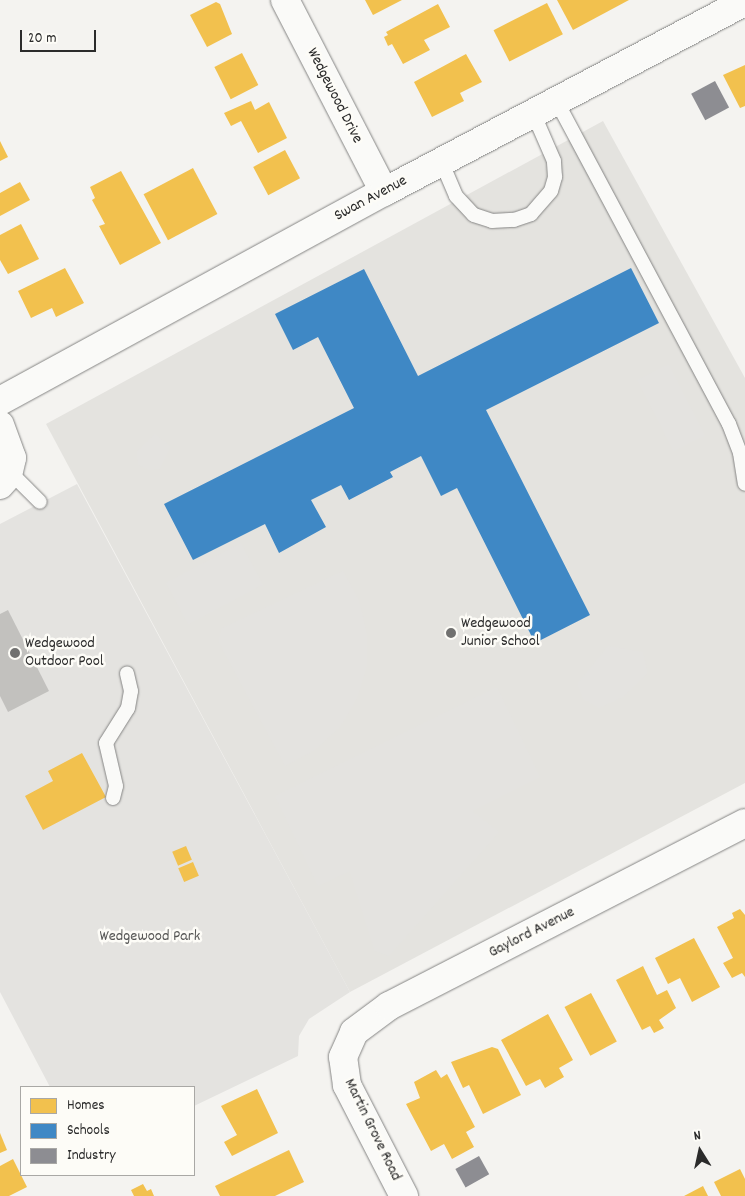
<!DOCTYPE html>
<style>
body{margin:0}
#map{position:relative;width:745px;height:1196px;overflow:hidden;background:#f4f3f0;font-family:Dekko,sans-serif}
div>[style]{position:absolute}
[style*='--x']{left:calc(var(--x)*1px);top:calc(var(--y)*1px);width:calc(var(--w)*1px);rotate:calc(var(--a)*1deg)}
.built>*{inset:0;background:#e4e3df}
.green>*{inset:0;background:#e4e3e0;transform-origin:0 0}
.water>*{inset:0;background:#c2c1be}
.homes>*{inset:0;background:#f2c14e;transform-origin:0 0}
.schools>*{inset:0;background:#3f88c5}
.industry>*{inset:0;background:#8d8d92;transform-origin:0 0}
.roads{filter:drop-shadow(0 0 1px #858584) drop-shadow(0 0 1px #858584)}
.lane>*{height:14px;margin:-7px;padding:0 7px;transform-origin:7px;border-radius:7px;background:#fafaf8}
.street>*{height:28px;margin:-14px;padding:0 14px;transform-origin:14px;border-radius:14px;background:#fafaf8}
.dots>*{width:14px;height:14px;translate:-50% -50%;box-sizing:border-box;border:2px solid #fdfcf7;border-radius:50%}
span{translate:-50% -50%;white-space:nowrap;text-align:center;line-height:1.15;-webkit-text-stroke:5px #fdfcf7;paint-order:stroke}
.street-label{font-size:16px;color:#2b2b2b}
.poi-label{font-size:16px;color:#2b2b2b}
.left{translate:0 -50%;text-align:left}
.park-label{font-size:16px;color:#565655}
.legend{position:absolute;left:20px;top:1086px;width:175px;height:90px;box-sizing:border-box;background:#fdfcf7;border:1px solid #a9a8a5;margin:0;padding:6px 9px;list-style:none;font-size:15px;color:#2b2b2b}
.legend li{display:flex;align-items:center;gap:10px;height:25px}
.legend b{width:25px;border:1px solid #a9a8a5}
.north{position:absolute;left:675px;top:1126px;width:50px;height:50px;-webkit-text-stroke:4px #fdfcf7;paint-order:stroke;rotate:350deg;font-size:14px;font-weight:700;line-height:20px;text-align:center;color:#2b2b2b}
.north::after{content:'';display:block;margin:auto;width:18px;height:22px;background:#2b2b2b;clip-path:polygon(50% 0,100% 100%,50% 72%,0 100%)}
.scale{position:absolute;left:20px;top:30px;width:76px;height:22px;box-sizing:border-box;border:2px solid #2b2b2b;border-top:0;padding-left:6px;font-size:15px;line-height:18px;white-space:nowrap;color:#2b2b2b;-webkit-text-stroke:4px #fdfcf7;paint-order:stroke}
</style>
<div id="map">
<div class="built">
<i style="clip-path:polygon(603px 121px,745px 378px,745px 783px,350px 992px,46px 424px)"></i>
</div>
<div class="green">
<i style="left:669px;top:364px;width:80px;height:36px;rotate:63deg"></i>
<i style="clip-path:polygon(155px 434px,171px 447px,160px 469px,149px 470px,138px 465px,136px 452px)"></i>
<i style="clip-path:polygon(77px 484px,350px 992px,309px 1019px,299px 1036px,298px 1056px,194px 1106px,194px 1087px,50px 1087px,0 992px,0 524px)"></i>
<i style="left:241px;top:543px;width:47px;height:85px;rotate:62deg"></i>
<i style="clip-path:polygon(343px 571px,359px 600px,367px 633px,367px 667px,357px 699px,340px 727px,315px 750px,285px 766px,218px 641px,221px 629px)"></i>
<i style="clip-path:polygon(608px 646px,643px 652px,648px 673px,623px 697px,599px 708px,583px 699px,577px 684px)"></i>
<i style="clip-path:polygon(497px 687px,540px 777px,472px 811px,499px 832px,389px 956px,375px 951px,350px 871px,318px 886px,275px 796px)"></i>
</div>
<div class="water">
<i style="clip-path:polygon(8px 610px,49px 691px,8px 712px,0 696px,0 614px)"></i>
</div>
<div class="homes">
<i style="clip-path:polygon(365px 0,402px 0,373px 15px)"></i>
<i style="clip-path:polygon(557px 0,629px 0,573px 30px)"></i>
<i style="clip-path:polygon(216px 2px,220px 4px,232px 34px,207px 47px,190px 15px)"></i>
<i style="left:547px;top:3px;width:35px;height:60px;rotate:63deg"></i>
<i style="clip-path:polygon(438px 4px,450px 27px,424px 40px,430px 50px,403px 64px,392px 44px,388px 46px,384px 37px,388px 35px,386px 32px)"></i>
<i style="left:242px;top:53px;width:36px;height:31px;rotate:63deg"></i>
<i style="clip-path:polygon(466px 54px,482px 82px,460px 93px,464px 101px,432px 117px,414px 82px)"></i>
<i style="clip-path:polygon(745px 65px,745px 106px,740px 108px,723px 75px)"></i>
<i style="clip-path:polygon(251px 101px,255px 110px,269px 102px,287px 138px,258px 153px,241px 121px,231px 126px,224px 113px)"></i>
<i style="clip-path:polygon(0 141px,8px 157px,0 161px)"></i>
<i style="left:285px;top:150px;width:32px;height:36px;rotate:62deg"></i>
<i style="left:193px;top:168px;width:52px;height:56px;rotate:62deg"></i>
<i style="clip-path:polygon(121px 171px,161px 243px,120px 265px,99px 226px,105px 224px,92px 200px,95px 198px,90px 187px)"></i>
<i style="clip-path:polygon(20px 182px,30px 200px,0 216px,0 193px)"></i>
<i style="clip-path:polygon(21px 224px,39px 259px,8px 274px,0 260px,0 235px)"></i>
<i style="clip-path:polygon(65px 268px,84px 303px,56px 317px,52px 308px,31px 318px,18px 291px)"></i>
<i style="clip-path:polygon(82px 753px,106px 797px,43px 830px,25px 796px,53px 781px,48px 771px)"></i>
<i style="left:186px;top:846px;width:15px;height:15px;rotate:67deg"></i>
<i style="left:193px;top:862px;width:15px;height:16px;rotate:67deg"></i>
<i style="clip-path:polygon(740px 909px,745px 915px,745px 977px,742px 973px,732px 978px,723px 963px,733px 958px,717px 927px,734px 918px,732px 913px)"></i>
<i style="clip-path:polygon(694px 938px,720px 987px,692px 1002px,680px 978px,668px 984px,655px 958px)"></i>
<i style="clip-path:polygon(643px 966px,657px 995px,667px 990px,676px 1008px,659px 1020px,664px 1028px,654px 1033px,650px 1026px,642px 1030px,616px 980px)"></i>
<i style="left:591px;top:993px;width:55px;height:30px;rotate:62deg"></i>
<i style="clip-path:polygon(548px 1014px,573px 1060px,559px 1068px,564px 1077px,545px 1088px,540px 1079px,526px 1086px,501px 1040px)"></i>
<i style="clip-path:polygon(492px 1047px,498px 1049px,521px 1095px,483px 1114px,469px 1085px,463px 1088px,451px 1062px)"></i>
<i style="clip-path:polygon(436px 1070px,441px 1078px,447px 1074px,475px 1127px,466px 1132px,474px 1147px,452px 1159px,444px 1144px,431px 1151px,406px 1104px,420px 1098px,414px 1082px)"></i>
<i style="clip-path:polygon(257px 1089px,278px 1133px,232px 1156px,224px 1142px,237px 1135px,221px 1106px)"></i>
<i style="clip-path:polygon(0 1133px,7px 1150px,0 1153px)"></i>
<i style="clip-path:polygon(289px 1150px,304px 1182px,275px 1196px,220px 1196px,215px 1186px)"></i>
<i style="clip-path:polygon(13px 1159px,27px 1187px,9px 1196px,0 1196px,0 1166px)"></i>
<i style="clip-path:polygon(740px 1169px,745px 1179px,745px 1196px,721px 1196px,714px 1182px)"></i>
<i style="clip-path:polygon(143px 1184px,147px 1191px,151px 1189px,154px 1196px,134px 1196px,131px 1190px)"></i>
<i style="clip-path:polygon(703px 1186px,708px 1196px,684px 1196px)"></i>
</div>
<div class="schools">
<i style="clip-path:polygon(631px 268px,659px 323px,486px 410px,590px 615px,535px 643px,457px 488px,441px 496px,421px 456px,390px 472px,393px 477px,349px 500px,341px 485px,311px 500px,326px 527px,279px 553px,265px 524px,193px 560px,164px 504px,354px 408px,318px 337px,293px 350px,275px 314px,364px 269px,418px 376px)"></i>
</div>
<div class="industry">
<i style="left:715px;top:81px;width:30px;height:27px;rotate:62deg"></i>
<i style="left:479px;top:1156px;width:21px;height:27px;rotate:61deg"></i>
</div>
<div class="roads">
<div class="lane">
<i style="--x:557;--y:102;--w:365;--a:61.9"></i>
<i style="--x:729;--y:424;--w:31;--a:69"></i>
<i style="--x:740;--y:453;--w:31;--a:81"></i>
<i style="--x:442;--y:163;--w:36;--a:67"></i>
<i style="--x:456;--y:196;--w:26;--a:47"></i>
<i style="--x:474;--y:215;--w:19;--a:18"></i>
<i style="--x:492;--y:221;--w:22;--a:-3"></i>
<i style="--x:514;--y:220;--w:18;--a:-19"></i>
<i style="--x:531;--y:214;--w:30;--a:-49"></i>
<i style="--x:551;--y:191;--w:15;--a:-74"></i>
<i style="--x:555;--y:177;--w:16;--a:-94"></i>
<i style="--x:554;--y:161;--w:50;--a:-113.5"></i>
<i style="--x:10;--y:472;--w:42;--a:45"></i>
<i style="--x:113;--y:798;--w:12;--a:-76"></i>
<i style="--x:116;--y:786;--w:44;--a:-103.1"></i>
<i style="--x:106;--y:743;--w:41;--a:-57.8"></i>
<i style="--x:128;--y:708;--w:17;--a:-80"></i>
<i style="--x:131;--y:691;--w:18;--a:-103"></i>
</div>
<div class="street">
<i style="--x:285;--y:0;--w:216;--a:62.7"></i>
<i style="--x:0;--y:401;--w:437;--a:-28.6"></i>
<i style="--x:384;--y:192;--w:408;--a:-27.8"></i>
<i style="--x:0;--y:425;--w:35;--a:70"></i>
<i style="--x:12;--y:458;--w:18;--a:103"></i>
<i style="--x:8;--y:476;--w:12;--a:132"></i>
<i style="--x:404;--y:1196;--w:125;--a:-117.2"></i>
<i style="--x:347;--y:1085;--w:28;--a:-98"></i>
<i style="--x:343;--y:1057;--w:27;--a:-66"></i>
<i style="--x:354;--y:1032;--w:44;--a:-36.6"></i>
<i style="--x:389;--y:1006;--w:400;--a:-27.2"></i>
</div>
</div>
<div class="dots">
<i style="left:451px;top:633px;background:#717170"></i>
<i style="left:15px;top:653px;background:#717170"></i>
</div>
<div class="street-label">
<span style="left:334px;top:96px;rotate:63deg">Wedgewood Drive</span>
<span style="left:371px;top:199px;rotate:-28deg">Swan Avenue</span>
<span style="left:532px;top:933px;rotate:-27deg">Gaylord Avenue</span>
<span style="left:372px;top:1130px;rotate:64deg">Martin Grove Road</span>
</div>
<div class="poi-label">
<span class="left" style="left:461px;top:633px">Wedgewood<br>Junior School</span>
<span class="left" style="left:25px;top:653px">Wedgewood<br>Outdoor Pool</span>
</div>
<div class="park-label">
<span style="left:150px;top:937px">Wedgewood Park</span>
</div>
<ul class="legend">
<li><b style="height:14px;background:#f2c14e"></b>Homes</li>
<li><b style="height:14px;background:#3f88c5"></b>Schools</li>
<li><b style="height:14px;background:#8d8d92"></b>Industry</li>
</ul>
<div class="north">N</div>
<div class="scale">20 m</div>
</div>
